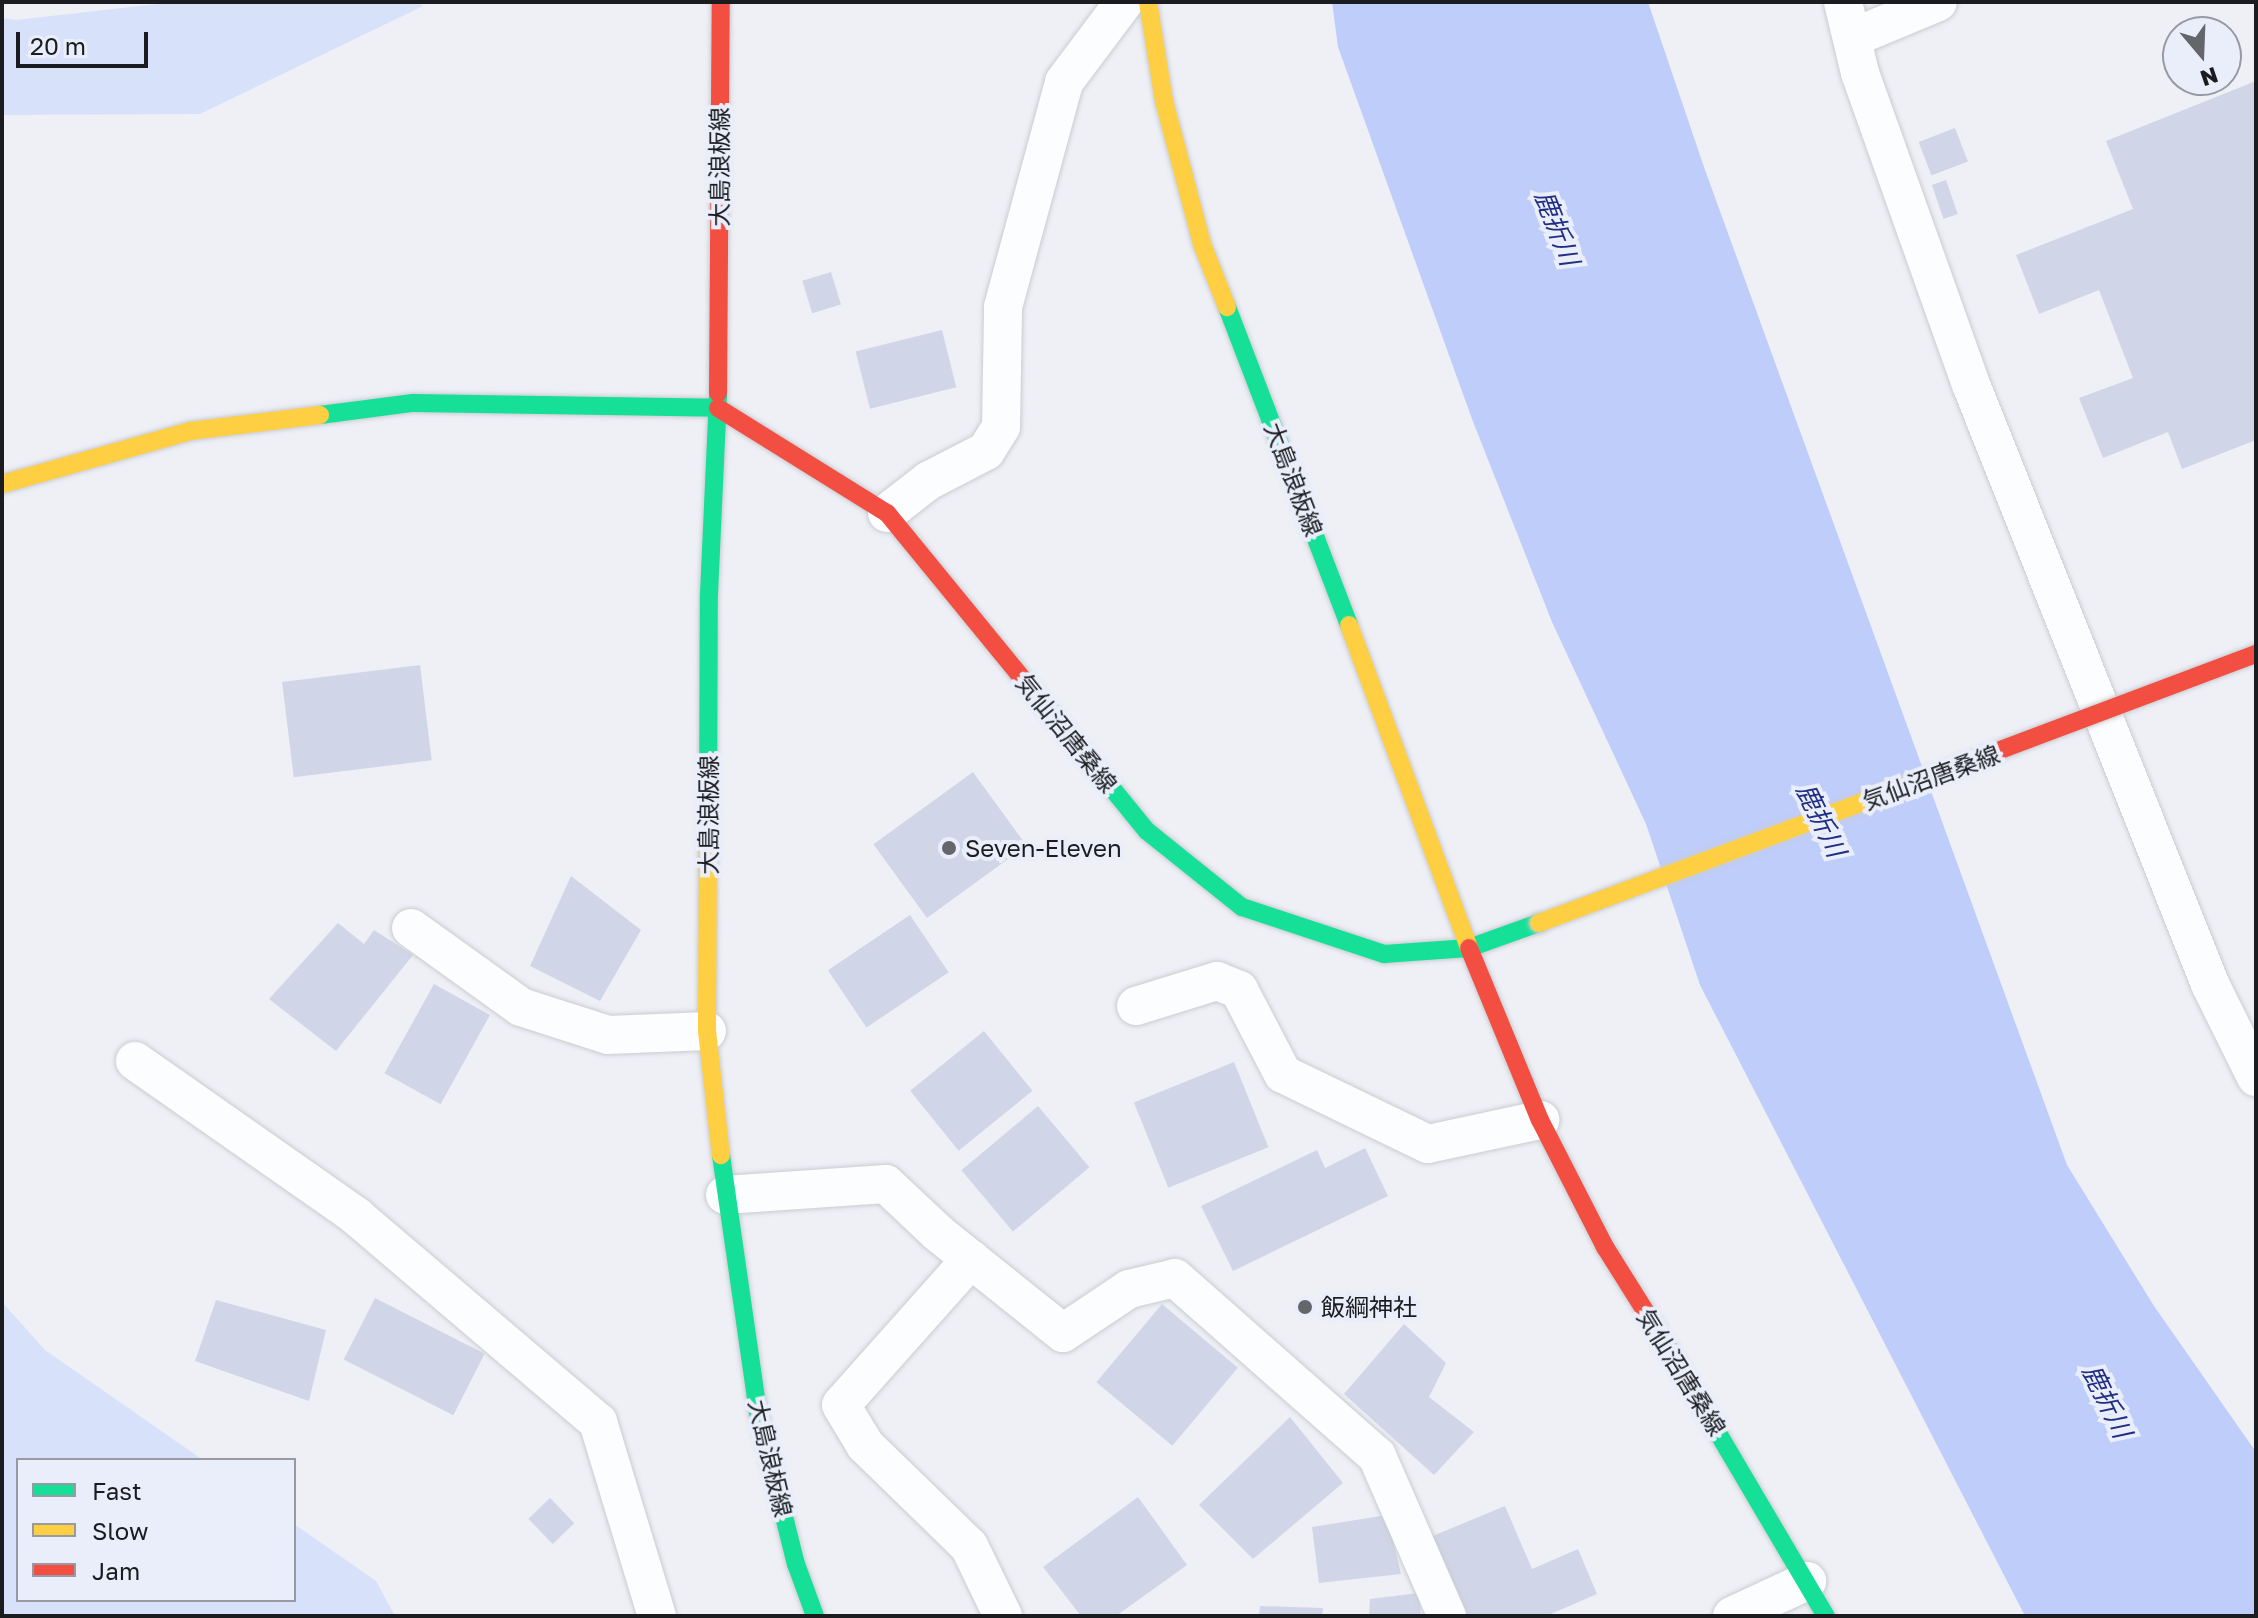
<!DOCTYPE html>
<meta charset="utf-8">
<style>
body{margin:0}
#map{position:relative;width:2258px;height:1618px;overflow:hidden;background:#eef0f6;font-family:"Golos Text","Noto Sans JP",sans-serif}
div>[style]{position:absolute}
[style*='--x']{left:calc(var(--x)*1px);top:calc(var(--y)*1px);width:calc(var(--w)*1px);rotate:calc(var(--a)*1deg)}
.green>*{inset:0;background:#d8e1fa}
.water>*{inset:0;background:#becdfa}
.building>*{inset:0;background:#d0d6e7;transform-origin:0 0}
.roads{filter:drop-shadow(0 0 2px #caccd1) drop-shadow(0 0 2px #caccd1)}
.street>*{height:38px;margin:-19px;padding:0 19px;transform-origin:19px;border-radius:19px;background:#fcfdfe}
.fast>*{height:18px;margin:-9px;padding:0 9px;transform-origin:9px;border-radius:9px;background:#16e098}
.slow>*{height:18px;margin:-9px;padding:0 9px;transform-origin:9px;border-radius:9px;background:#ffcf43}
.jam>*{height:18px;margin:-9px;padding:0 9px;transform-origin:9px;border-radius:9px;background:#f24e42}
.bridges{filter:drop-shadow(0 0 2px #caccd1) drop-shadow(0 0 2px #caccd1)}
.slow-bridge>*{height:18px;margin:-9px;padding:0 9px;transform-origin:9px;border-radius:9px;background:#ffcf43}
.jam-bridge>*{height:18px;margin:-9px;padding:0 9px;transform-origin:9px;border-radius:9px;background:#f24e42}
.dots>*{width:22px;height:22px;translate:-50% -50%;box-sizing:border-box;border:4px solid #eaeefa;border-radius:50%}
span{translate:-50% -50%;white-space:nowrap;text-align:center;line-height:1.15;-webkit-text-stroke:8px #eaeefa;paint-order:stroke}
.street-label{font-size:24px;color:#1a1c20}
.poi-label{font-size:24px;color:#1a1c20}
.left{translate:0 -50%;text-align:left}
.water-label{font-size:26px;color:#202e84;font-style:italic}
.frame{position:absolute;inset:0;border:4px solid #1a1c20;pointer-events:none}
.legend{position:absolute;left:16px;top:1458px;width:280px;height:144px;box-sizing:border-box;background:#eaeefa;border:2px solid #979aa3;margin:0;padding:10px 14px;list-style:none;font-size:24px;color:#1a1c20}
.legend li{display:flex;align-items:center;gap:16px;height:40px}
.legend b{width:40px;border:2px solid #979aa3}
.north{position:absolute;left:2162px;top:16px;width:80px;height:80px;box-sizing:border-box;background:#eaeefa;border:2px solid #979aa3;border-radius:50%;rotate:161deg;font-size:22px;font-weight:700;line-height:32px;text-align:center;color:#1a1c20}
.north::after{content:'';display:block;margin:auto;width:28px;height:36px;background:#64666b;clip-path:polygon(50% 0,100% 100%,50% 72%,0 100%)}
.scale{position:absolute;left:16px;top:32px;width:132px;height:36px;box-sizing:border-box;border:4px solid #1a1c20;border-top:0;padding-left:10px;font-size:24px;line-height:28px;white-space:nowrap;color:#1a1c20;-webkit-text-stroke:6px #eaeefa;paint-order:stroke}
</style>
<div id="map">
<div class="green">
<i style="clip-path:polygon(175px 2px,417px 2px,423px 6px,200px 114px,2px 115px,2px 18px,16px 20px)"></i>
<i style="clip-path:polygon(2px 1302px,45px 1350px,203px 1460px,18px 1460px,18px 1600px,294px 1600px,294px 1524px,376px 1581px,395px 1616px,2px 1616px)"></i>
</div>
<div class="water">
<i style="clip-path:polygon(1332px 2px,1648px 2px,1705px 170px,2067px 1165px,2154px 1306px,2256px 1452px,2256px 1616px,2025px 1616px,1700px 985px,1646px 824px,1552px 622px,1472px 419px,1338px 47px)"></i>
</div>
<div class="building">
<i style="clip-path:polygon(2256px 81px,2256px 440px,2182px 469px,2168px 432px,2103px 458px,2079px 398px,2133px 378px,2099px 290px,2039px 314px,2016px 255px,2133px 209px,2106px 141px)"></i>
<i style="left:1955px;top:128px;width:36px;height:39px;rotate:69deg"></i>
<i style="left:1946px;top:180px;width:36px;height:15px;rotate:71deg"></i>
<i style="left:831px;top:272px;width:34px;height:30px;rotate:73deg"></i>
<i style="left:942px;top:330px;width:59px;height:89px;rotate:76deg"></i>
<i style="left:420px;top:665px;width:96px;height:139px;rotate:83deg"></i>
<i style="left:973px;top:772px;width:91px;height:123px;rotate:54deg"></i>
<i style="clip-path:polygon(571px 876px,641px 930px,600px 1001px,530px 966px)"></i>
<i style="left:910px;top:915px;width:69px;height:99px;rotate:56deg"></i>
<i style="clip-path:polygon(338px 923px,364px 944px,374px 930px,413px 955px,336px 1051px,269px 999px)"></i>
<i style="left:434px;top:984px;width:64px;height:102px;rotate:29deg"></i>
<i style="left:984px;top:1031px;width:77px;height:95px;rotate:51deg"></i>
<i style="left:1234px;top:1062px;width:92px;height:108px;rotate:68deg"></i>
<i style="left:1038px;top:1106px;width:80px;height:100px;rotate:50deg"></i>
<i style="clip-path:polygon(1365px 1148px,1388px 1196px,1233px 1271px,1201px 1206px,1317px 1150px,1325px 1168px)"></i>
<i style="left:375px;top:1298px;width:123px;height:69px;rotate:27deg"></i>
<i style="clip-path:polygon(216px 1300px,326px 1330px,309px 1401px,195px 1361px)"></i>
<i style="left:1162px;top:1304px;width:99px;height:102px;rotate:40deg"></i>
<i style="clip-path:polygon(1404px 1324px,1446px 1363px,1429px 1397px,1474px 1432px,1434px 1475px,1344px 1394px)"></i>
<i style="clip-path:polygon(1290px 1417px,1343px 1483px,1253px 1559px,1199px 1505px)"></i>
<i style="clip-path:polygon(1138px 1497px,1187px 1565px,1116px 1616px,1081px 1616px,1043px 1567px)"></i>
<i style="left:550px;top:1498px;width:35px;height:30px;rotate:46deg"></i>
<i style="clip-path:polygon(1505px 1506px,1532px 1569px,1578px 1549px,1597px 1594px,1546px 1616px,1456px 1616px,1423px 1540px)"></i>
<i style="clip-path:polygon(1387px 1515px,1401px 1574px,1319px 1583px,1312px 1527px)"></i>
<i style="clip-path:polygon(1419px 1593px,1421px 1616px,1369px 1616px,1370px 1599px)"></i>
<i style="clip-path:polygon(1260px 1606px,1323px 1608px,1322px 1616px,1259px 1616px)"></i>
</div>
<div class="roads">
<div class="street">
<i style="--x:1843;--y:2;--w:73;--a:76.5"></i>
<i style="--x:1860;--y:73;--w:333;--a:70.4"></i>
<i style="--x:1972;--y:387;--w:643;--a:68.26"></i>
<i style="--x:2210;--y:984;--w:104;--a:63.7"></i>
<i style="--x:1852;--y:38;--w:93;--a:-22.7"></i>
<i style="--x:887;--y:513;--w:52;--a:-38"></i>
<i style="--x:928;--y:481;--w:65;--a:-27.3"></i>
<i style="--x:986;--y:451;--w:28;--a:-58"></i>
<i style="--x:1001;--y:427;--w:120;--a:-89"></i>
<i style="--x:1003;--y:307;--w:233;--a:-74.8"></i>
<i style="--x:1064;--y:82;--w:100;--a:-53.1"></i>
<i style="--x:411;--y:928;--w:135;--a:35.7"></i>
<i style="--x:521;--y:1007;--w:91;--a:17.8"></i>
<i style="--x:608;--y:1035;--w:99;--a:-2.3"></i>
<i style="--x:1136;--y:1006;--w:85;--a:-17.2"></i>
<i style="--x:1217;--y:981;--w:24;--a:22"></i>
<i style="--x:1239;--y:990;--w:95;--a:62.4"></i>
<i style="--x:1283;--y:1074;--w:161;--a:25.8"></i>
<i style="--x:1428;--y:1144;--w:115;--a:-12.1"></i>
<i style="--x:135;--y:1061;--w:270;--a:35"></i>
<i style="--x:356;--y:1216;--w:318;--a:40.4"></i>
<i style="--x:598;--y:1422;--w:203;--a:73.1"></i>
<i style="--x:725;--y:1195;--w:161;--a:-3.9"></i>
<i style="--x:886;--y:1184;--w:71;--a:43.3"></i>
<i style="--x:938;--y:1233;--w:160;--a:38.7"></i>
<i style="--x:1063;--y:1333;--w:79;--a:-33.7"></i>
<i style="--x:1129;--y:1289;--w:47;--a:-13.4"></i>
<i style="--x:1175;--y:1278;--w:269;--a:41.4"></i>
<i style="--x:1377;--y:1456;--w:175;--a:66.4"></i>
<i style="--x:971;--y:1259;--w:195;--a:131.7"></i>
<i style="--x:841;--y:1405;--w:47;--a:59"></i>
<i style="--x:865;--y:1445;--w:145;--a:44.2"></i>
<i style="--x:969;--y:1546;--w:78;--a:64.1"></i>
<i style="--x:1732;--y:1616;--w:83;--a:-25"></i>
</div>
<div class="fast">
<i style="--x:1227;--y:307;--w:341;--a:69"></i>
<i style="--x:320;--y:415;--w:94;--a:-7.4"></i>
<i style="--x:413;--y:403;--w:305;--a:0.9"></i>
<i style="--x:1031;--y:689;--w:183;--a:50.8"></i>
<i style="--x:1147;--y:831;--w:122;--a:38.7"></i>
<i style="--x:1242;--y:907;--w:150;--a:18.3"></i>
<i style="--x:1384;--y:954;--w:85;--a:-4"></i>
<i style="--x:1469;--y:948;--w:74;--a:-19.7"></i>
<i style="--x:708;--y:835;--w:241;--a:-89.8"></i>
<i style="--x:709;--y:594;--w:201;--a:-87.4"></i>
<i style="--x:721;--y:1155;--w:260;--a:81.8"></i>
<i style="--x:758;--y:1412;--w:157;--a:76"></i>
<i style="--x:796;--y:1564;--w:55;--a:69.9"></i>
<i style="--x:1662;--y:1338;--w:323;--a:59.5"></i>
</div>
<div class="slow">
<i style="--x:1148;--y:2;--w:100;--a:80.8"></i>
<i style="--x:1164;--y:101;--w:148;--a:75.1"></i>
<i style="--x:1202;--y:244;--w:68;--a:68.4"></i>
<i style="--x:2;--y:484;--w:195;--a:-15.7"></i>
<i style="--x:190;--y:431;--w:131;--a:-7"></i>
<i style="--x:1349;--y:625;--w:345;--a:69.6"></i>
<i style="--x:708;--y:835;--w:196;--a:90.3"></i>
<i style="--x:707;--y:1031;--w:125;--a:83.6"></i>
</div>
<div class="jam">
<i style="--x:718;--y:393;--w:391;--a:-89.6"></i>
<i style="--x:718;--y:408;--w:199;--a:31.9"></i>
<i style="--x:887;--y:513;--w:227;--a:50.7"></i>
<i style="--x:1469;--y:948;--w:186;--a:67.6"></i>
<i style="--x:1540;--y:1120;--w:143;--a:62.9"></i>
<i style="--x:1605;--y:1247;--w:107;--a:57.9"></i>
</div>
</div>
<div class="bridges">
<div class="slow-bridge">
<i style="--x:1539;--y:923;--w:362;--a:-20.5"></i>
</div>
<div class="jam-bridge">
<i style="--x:1878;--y:796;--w:404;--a:-20.6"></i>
</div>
</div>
<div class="dots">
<i style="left:949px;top:848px;background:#64666b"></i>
<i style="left:1305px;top:1307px;background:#64666b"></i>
</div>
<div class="street-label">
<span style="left:719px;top:167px;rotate:-90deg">大島浪板線</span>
<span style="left:1294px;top:479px;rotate:69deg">大島浪板線</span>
<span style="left:1067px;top:733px;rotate:51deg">気仙沼唐桑線</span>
<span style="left:1931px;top:777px;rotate:-20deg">気仙沼唐桑線</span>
<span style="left:708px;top:815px;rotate:-90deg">大島浪板線</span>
<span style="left:1682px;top:1372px;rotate:58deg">気仙沼唐桑線</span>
<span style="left:771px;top:1458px;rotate:77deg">大島浪板線</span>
</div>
<div class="poi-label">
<span class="left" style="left:965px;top:848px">Seven-Eleven</span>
<span class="left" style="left:1321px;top:1307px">飯綱神社</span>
</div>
<div class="water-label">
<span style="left:1557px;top:228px;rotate:69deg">鹿折川</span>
<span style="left:1821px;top:820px;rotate:64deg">鹿折川</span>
<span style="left:2107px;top:1401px;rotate:64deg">鹿折川</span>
</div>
<div class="frame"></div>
<ul class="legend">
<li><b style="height:10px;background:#16e098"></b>Fast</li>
<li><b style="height:10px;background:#ffcf43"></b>Slow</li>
<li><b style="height:10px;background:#f24e42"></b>Jam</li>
</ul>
<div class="north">N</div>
<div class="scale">20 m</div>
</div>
